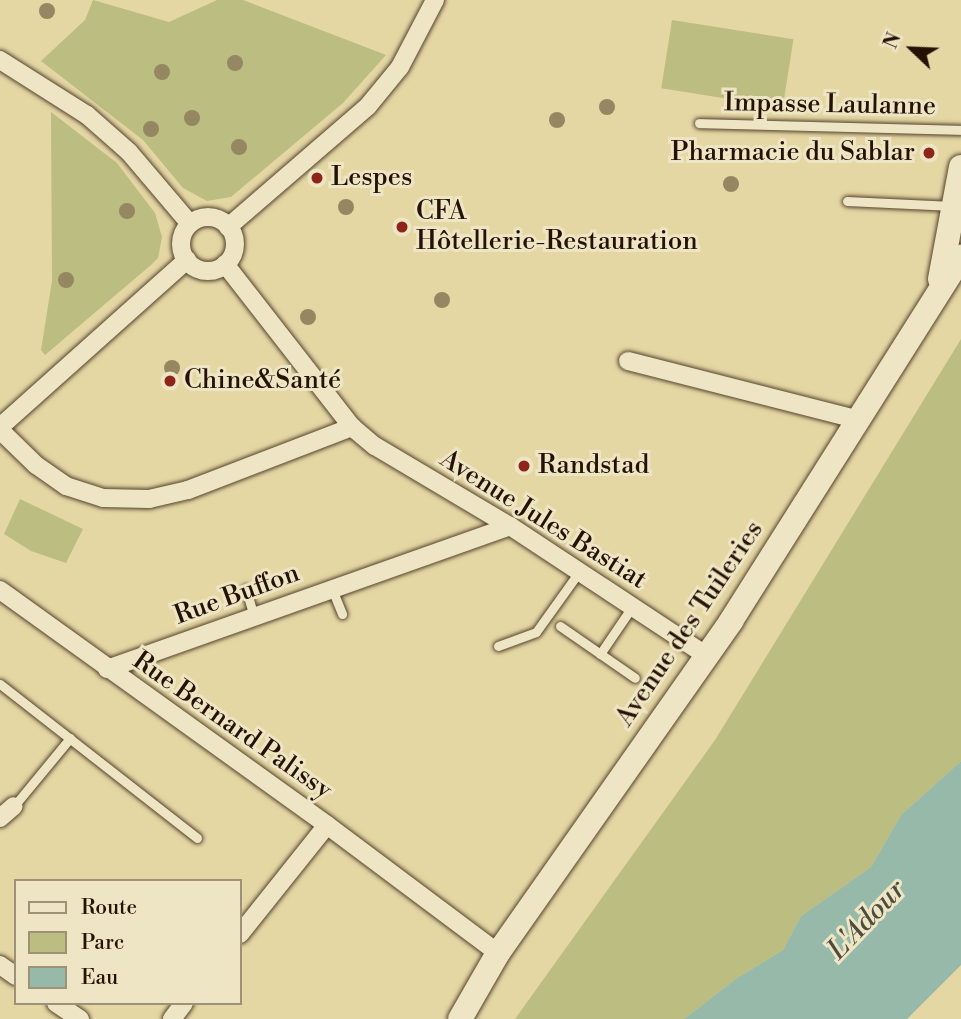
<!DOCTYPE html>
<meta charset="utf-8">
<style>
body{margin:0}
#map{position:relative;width:961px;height:1019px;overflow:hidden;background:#e5d7a4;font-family:"Libre Bodoni",serif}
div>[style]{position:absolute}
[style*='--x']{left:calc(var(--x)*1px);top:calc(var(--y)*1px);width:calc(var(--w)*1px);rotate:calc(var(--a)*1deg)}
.green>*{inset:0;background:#bbbd81;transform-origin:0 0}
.water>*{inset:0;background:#96b9a9}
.roads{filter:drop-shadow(0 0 2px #55432d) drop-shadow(0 0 2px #55432d)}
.lane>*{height:9px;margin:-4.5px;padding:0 4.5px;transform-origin:4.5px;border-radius:4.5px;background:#eee5c4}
.street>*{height:18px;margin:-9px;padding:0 9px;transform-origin:9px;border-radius:9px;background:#eee5c4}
.street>.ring{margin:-9px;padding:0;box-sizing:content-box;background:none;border:18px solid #eee5c4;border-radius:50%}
.secondary>*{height:24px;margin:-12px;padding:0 12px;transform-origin:12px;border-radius:12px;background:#eee5c4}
.trees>*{width:16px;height:16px;margin:-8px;border-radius:50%;background:#948761}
.dots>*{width:19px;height:19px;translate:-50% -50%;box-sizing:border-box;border:4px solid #eee5c4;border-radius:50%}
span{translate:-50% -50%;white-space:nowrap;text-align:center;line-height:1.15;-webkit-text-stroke:6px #eee5c4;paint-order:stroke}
.street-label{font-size:26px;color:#251205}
.poi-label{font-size:26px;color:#251205}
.right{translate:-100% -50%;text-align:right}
.left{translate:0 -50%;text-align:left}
.water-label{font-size:28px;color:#4d4c3e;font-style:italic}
.legend{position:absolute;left:14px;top:879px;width:228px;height:126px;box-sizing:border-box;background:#eee5c4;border:2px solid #9e9178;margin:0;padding:9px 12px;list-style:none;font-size:21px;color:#251205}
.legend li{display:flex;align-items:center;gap:14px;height:35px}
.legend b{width:35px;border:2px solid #9e9178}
.north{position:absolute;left:877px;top:14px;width:70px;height:70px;-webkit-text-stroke:5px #eee5c4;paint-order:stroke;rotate:293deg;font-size:19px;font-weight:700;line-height:28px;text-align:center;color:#251205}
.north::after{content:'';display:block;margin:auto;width:24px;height:32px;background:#251205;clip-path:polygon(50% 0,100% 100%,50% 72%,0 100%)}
</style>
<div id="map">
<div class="green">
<i style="clip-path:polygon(93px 0,169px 22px,217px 0,243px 0,386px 55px,343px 103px,231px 197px,207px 201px,183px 188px,143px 140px,41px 61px,85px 20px)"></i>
<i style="left:672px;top:20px;width:123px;height:69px;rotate:9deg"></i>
<i style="clip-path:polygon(51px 112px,117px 163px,155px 213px,162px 237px,158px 258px,151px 265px,45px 355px,41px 350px,52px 281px)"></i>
<i style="clip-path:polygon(961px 339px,961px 761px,901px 815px,871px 867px,801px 916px,783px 950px,737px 978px,684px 1019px,515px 1019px,715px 740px)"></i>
<i style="clip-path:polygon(20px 499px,83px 529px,66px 563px,31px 551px,4px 534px)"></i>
</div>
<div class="water">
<i style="clip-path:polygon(961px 761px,961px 965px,907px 1019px,684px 1019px,737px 978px,783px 950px,801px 916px,871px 867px,901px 815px)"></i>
</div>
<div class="roads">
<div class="lane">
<i style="--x:699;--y:123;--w:262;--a:1.5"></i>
<i style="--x:847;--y:201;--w:106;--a:2.7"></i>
<i style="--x:246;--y:589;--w:29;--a:74"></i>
<i style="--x:332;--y:589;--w:27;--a:68"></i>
<i style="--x:560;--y:626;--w:91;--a:34.7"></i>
<i style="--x:498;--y:646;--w:40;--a:-20.2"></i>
<i style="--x:536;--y:632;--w:74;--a:-54.4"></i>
<i style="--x:600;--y:654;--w:57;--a:-55.8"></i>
<i style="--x:0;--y:684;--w:250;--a:38"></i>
<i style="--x:14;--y:806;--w:88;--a:-50.5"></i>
</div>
<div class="street">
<i style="--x:0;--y:60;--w:103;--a:32.3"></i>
<i style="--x:87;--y:115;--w:56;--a:41.4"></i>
<i style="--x:129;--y:152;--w:94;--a:49.7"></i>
<i class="ring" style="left:181px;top:217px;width:36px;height:36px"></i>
<i style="--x:228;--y:227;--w:185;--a:-40.8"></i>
<i style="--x:368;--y:106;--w:50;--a:-50.6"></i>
<i style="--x:400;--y:67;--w:76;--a:-62.4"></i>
<i style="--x:225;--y:264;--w:207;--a:52.1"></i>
<i style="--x:352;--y:427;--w:30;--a:40"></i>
<i style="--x:375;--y:446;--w:157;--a:30.7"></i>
<i style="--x:510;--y:526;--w:236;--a:33.4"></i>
<i style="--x:628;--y:361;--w:239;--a:14.3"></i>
<i style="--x:0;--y:427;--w:251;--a:-41.8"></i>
<i style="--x:0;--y:430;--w:50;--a:44.2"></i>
<i style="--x:36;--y:465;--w:37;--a:35"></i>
<i style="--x:66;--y:486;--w:39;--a:18"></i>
<i style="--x:103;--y:498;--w:46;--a:1.2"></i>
<i style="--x:149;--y:499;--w:40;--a:-13"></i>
<i style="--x:188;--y:490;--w:176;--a:-21"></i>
<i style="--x:0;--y:590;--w:403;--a:35.7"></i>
<i style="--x:107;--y:669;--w:428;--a:-19.5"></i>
<i style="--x:0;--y:818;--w:18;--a:-41"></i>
<i style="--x:240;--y:934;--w:139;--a:-51.4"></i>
<i style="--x:327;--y:825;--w:214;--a:36.8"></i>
<i style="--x:0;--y:965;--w:19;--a:35"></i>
<i style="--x:56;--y:1003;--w:29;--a:34"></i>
<i style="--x:172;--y:1019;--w:20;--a:-53"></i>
</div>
<div class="secondary">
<i style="--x:940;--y:279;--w:114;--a:-79.4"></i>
<i style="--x:460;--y:1019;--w:76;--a:-60.1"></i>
<i style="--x:498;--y:953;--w:406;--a:-54.9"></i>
<i style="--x:731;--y:621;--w:431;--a:-57.7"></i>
</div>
</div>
<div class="trees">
<i style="left:47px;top:11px"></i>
<i style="left:235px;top:63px"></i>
<i style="left:162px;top:72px"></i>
<i style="left:607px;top:107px"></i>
<i style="left:917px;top:109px"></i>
<i style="left:192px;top:118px"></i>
<i style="left:557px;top:120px"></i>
<i style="left:151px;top:129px"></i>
<i style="left:239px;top:147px"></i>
<i style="left:731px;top:184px"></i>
<i style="left:346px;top:207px"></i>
<i style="left:127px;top:211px"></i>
<i style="left:66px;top:280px"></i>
<i style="left:442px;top:300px"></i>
<i style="left:308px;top:317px"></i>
<i style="left:172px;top:368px"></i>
</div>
<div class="dots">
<i style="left:929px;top:153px;background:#8f2418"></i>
<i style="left:317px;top:178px;background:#8f2418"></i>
<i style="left:402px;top:227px;background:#8f2418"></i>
<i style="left:170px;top:381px;background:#8f2418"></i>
<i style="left:524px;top:466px;background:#8f2418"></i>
</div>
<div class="street-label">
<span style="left:830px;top:105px;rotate:1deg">Impasse Laulanne</span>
<span style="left:543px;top:520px;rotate:32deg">Avenue Jules Bastiat</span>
<span style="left:237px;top:595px;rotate:-20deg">Rue Buffon</span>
<span style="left:690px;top:624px;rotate:-56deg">Avenue des Tuileries</span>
<span style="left:232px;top:726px;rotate:35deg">Rue Bernard Palissy</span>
</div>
<div class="poi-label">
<span class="right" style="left:915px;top:153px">Pharmacie du Sablar</span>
<span class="left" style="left:331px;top:178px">Lespes</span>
<span class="left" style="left:416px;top:227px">CFA<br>Hôtellerie-Restauration</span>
<span class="left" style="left:184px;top:381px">Chine&amp;Santé</span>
<span class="left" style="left:538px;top:466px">Randstad</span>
</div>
<div class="water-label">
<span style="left:867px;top:920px;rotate:-46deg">L'Adour</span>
</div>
<ul class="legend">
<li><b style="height:9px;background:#eee5c4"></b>Route</li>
<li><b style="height:19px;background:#bbbd81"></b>Parc</li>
<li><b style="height:19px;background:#96b9a9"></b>Eau</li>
</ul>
<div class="north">N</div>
</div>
